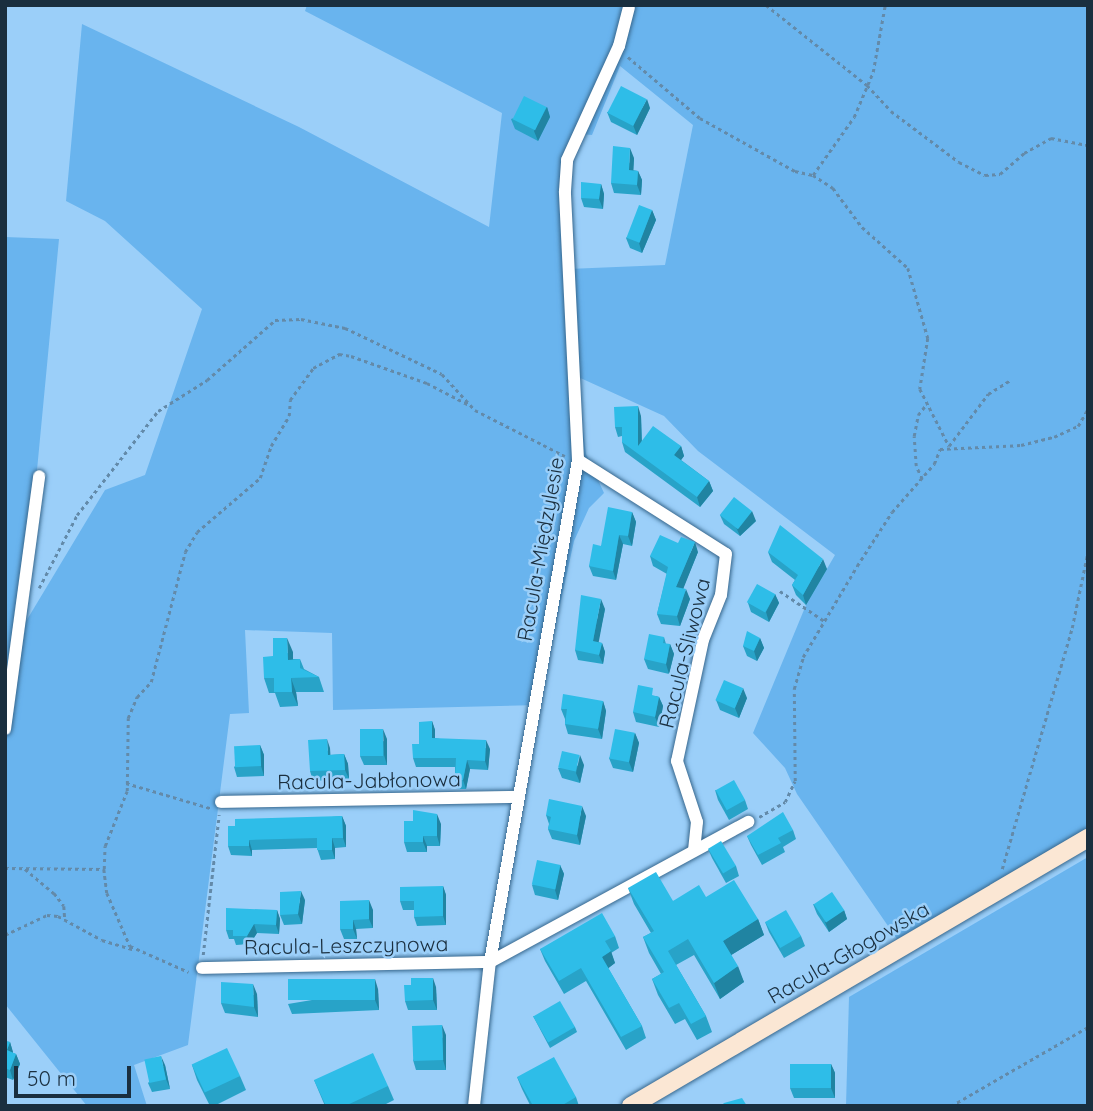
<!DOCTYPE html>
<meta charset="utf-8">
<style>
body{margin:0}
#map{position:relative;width:1093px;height:1111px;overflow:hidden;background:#9bcff9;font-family:Quicksand,sans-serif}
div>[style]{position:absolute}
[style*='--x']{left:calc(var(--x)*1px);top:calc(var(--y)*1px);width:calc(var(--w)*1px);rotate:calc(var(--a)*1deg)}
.green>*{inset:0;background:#69b4ee}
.path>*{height:2.5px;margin-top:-1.25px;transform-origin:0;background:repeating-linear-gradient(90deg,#638aa9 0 3.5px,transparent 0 7px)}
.roads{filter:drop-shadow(0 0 2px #37678d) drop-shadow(0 0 2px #37678d)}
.street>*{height:12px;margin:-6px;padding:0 6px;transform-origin:6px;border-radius:6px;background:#fff}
.secondary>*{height:18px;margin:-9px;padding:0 9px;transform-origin:9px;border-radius:9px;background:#fbe7d4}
.wall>*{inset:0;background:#28a3c8}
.shaded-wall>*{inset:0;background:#2084a2}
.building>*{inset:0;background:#2ebde8;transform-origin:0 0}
span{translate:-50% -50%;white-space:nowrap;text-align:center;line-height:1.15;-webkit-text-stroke:5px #9bcff9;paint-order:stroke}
.street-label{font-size:21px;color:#1a2f3f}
.frame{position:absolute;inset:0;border:7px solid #1a2f3f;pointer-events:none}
.scale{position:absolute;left:14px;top:1066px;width:117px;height:32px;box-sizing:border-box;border:4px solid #1a2f3f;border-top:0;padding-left:9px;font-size:21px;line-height:24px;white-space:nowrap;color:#1a2f3f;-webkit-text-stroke:5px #9bcff9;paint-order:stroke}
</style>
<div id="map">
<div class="green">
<i style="clip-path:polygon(evenodd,307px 5px,1088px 5px,1088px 828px,897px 939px,797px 794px,785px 768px,753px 733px,806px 605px,835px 555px,698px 451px,664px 416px,576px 376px,586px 454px,604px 493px,589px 508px,574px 541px,538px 705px,333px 710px,332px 633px,245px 630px,249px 713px,230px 714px,188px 1045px,134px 1065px,147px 1106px,87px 1106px,5px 1004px,5px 237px,59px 239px,22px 628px,105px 490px,145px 475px,202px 309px,105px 221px,66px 201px,82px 24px,299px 127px,489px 227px,502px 113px,305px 11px,307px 5px,620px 66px,693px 125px,665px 265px,568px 269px,568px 165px,580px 134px,592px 135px,620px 66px)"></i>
<i style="clip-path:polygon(1088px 857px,1088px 1106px,846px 1106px,849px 997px)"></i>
</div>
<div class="path">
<i style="--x:766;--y:5;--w:129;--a:38.4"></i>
<i style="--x:867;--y:85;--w:35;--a:47"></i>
<i style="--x:891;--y:111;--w:85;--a:36.9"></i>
<i style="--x:959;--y:162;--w:29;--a:27"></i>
<i style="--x:985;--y:175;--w:15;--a:-4"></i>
<i style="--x:1000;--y:174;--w:32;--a:-41"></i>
<i style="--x:1024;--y:153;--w:31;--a:-29"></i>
<i style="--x:1051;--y:138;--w:38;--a:11"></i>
<i style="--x:628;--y:57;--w:94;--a:40.3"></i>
<i style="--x:700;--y:118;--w:109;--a:29.2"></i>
<i style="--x:795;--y:171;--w:18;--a:13"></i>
<i style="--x:813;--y:175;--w:71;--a:-54.7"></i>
<i style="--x:854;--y:117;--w:49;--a:-67.1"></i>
<i style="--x:873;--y:72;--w:68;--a:-79.8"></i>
<i style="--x:813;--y:175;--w:24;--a:33"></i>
<i style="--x:833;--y:188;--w:49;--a:53.4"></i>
<i style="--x:862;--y:227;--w:62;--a:41.7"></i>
<i style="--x:908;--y:268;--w:73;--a:74.1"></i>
<i style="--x:928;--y:338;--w:52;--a:98.9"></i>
<i style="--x:920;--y:389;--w:64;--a:63"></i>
<i style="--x:1088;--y:350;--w:33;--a:90"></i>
<i style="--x:949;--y:446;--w:65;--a:-53.1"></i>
<i style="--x:988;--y:394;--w:26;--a:-32"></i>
<i style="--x:922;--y:479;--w:14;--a:-115"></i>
<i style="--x:916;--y:466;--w:30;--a:-94"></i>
<i style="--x:914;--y:436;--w:21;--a:-79"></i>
<i style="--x:918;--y:415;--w:11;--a:-52"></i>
<i style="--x:39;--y:588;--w:82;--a:-62.5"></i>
<i style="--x:77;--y:515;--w:132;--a:-52.1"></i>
<i style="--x:158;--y:411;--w:58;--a:-32.3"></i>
<i style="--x:207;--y:380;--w:91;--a:-41.4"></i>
<i style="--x:275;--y:320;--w:26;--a:-2"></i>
<i style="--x:301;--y:319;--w:45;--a:11.6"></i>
<i style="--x:345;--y:328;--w:107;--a:25.4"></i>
<i style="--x:442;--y:374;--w:49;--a:47.5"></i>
<i style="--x:475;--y:410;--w:101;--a:27.1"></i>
<i style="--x:780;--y:591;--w:55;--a:34"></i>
<i style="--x:126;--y:783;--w:88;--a:16.6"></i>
<i style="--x:759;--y:817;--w:30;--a:-30"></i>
<i style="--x:785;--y:802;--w:23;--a:-65"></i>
<i style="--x:795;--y:781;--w:92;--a:-90.6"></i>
<i style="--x:794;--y:689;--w:33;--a:-74"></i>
<i style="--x:803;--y:657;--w:106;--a:-59.3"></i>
<i style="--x:857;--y:566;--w:64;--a:-57.1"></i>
<i style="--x:892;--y:512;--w:64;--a:-48.8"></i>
<i style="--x:934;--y:464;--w:16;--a:-68"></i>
<i style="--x:940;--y:449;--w:81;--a:-2.8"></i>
<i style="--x:1021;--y:445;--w:34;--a:-14"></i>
<i style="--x:1054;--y:437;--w:26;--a:-25"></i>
<i style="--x:1078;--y:426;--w:20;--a:-60"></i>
<i style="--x:5;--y:868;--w:99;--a:0.6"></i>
<i style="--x:104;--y:869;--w:23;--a:-88"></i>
<i style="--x:105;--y:846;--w:59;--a:-68.2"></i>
<i style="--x:127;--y:791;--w:73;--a:-89.2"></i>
<i style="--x:128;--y:718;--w:23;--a:-67"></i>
<i style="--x:137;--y:697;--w:21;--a:-47"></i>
<i style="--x:151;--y:682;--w:134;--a:-75.3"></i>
<i style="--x:185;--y:552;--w:23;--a:-59"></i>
<i style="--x:197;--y:532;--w:83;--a:-40.6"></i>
<i style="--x:260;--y:478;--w:34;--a:-71"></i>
<i style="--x:271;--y:446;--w:35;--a:-59"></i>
<i style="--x:289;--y:416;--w:16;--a:-86"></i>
<i style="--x:290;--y:400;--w:39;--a:-54"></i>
<i style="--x:313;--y:368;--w:30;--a:-28"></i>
<i style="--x:339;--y:354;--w:12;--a:9"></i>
<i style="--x:351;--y:356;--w:81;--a:19.6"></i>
<i style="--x:427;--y:383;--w:50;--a:27.6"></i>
<i style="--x:25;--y:869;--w:38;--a:40"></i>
<i style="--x:54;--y:893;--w:16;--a:52"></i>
<i style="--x:64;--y:906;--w:13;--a:86"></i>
<i style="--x:104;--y:869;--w:24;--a:83"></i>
<i style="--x:107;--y:893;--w:58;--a:66.5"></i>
<i style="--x:130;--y:946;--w:64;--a:23.8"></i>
<i style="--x:1002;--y:869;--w:251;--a:-73.8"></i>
<i style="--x:1072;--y:628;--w:79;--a:-78.3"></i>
<i style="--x:5;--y:935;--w:47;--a:-25.5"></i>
<i style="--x:47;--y:915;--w:11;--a:5"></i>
<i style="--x:58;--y:916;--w:50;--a:28.6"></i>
<i style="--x:102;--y:940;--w:34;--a:17"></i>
<i style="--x:203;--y:955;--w:141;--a:-83.5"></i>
<i style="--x:951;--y:1106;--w:158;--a:-30"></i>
</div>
<div class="roads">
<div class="street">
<i style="--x:578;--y:460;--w:175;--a:32.4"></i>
<i style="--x:726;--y:554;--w:41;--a:97"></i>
<i style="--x:721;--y:595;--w:48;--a:111.8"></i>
<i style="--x:703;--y:640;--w:124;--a:102.1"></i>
<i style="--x:677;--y:761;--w:64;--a:71.8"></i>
<i style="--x:697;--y:822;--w:28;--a:96"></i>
<i style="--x:5;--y:729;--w:255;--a:-82.3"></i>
<i style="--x:221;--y:802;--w:296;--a:-1"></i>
<i style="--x:202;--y:968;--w:288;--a:-1.2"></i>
<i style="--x:490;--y:962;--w:294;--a:-28.5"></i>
<i style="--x:474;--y:1106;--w:145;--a:-83.7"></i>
<i style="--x:490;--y:962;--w:510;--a:-80.06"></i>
<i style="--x:578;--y:460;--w:269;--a:-92.8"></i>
<i style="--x:565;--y:191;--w:31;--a:-86"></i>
<i style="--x:567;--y:160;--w:125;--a:-65.5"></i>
<i style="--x:619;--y:46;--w:40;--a:-75.6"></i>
</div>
<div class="secondary">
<i style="--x:631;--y:1106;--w:530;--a:-30.39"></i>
</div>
</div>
<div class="wall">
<i style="clip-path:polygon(547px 107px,550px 117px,538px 141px,515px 129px,511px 119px)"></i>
<i style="clip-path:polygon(650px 108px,637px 135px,611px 122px,607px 112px)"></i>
<i style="clip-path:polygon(634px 158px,633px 170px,638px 171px,642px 180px,641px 195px,614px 193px,611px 183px)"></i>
<i style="clip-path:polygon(601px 184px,604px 194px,603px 209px,584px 207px,581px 198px)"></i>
<i style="clip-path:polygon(652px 210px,656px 220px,642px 253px,630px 248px,626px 238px)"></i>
<i style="clip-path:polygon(641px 416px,642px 441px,681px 446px,684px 456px,681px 460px,709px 481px,713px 491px,700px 507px,625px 452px,622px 442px,622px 436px,618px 437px,615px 427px)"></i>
<i style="clip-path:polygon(632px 512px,636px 522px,632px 546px,623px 544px,616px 580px,593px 576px,589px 566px,601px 546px)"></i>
<i style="clip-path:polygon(720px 515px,756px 521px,740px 536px,724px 524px)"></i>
<i style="clip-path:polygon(698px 552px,683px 588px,690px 599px,680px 626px,661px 624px,657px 614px,667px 574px,653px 566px,650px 556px)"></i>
<i style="clip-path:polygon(768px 552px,827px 569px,806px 605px,796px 595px,792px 585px,795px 580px,772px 562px)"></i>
<i style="clip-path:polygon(775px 594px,779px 603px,769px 622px,751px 612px,748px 603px)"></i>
<i style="clip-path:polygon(605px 609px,598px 642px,602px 643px,605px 652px,603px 664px,578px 660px,575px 650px)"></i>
<i style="clip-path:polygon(664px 637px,666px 644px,670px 644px,674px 654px,669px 674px,648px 669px,644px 659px)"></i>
<i style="clip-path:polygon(760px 638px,764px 648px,757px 661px,747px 656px,743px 646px)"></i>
<i style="clip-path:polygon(293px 652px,293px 659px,300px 659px,304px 669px,319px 677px,324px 692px,296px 692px,298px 706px,280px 707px,275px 693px,269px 693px,264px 678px,273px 656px)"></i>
<i style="clip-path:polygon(656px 696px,659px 697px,663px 706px,659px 727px,636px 722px,633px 712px)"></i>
<i style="clip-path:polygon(747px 698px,739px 718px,720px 710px,716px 700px)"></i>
<i style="clip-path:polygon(603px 701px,606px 711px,602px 739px,568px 734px,565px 724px,565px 719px,561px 709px)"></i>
<i style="clip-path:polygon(432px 721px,435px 730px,435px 738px,490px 749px,488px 770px,470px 769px,466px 789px,458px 789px,455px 780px,455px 767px,416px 767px,413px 758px)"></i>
<i style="clip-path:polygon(635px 733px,639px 743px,633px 772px,613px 768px,609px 758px)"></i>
<i style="clip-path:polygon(387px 739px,387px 765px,364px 765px,360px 756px)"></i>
<i style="clip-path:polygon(260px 745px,264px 755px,264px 776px,237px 777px,234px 767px)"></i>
<i style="clip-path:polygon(330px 748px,330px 755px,344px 754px,348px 764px,349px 779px,313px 781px,310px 771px)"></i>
<i style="clip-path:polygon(584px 765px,580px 783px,562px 778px,558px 768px)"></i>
<i style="clip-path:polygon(715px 790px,745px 800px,748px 809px,729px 820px,718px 800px)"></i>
<i style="clip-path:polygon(546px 815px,586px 816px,580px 845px,552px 839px,548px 829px,549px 824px)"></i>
<i style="clip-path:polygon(342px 816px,346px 826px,346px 847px,335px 848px,335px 859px,321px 860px,317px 848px,252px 850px,252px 856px,231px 855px,228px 846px,235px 826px)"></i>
<i style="clip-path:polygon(441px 824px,440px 846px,427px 846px,427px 852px,407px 852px,404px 842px)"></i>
<i style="clip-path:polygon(793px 830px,796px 839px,783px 847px,785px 852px,762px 865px,751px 845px,747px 836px)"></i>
<i style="clip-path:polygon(708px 849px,736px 866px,739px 876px,726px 883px,712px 858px)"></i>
<i style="clip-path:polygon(560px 865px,564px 874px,558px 900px,535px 895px,532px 885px)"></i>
<i style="clip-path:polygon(443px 886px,446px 895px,446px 925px,417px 926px,414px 917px,414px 910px,403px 910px,400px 901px)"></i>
<i style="clip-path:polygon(628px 888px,673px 901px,706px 897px,758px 919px,764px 935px,731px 955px,744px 982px,720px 999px,694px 955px,676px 965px,706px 1016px,712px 1032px,697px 1040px,685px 1019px,675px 1024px,658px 995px,652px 979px,661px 974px,649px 953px,643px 937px,651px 933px,634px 904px)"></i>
<i style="clip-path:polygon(305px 900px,302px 924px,284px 925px,280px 915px)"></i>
<i style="clip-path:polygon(340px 901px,373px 910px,373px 928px,356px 929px,357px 939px,344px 939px,340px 929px)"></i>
<i style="clip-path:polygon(813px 904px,844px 910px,847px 919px,829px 932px,817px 914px)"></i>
<i style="clip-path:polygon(277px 910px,280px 919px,279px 934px,257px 933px,250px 944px,236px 945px,234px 939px,229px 939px,226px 930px)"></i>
<i style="clip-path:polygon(765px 922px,801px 936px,805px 946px,784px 958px,769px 932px)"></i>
<i style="clip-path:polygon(615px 936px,619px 948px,611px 953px,615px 963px,608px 968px,642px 1026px,646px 1038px,626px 1050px,586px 981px,564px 994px,545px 961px,540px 949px)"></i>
<i style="clip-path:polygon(436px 987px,437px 1010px,408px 1010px,405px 1001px)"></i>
<i style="clip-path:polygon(378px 989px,379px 1010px,292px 1014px,288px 1004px)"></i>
<i style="clip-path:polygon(257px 994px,258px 1017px,225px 1013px,221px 1003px)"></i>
<i style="clip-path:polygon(533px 1016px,575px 1027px,577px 1032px,550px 1048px)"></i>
<i style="clip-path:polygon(446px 1035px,446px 1070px,416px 1070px,413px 1060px)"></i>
<i style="clip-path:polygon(5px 1041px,10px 1042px,13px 1053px,16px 1054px,20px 1064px,13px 1080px,5px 1077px)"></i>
<i style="clip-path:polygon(831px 1064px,835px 1073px,835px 1098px,794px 1098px,790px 1088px)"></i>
<i style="clip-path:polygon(165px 1065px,170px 1089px,152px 1092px,148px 1083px)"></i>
<i style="clip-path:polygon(192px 1065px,240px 1076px,246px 1090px,214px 1106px,210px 1106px,197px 1080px)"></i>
<i style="clip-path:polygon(517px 1077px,576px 1097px,579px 1106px,529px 1106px,530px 1105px,522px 1089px)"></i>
<i style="clip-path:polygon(314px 1080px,388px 1086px,394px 1100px,382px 1106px,325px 1106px)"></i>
</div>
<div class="shaded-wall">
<i style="clip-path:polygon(647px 99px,650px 108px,637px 135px,633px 125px)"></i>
<i style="clip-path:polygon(547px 107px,550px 117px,538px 141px,534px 131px)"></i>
<i style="clip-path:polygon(630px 148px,634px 158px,633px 180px,629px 170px)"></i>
<i style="clip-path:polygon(638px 171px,642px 180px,641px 195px,637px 185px)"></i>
<i style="clip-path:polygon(601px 184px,604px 194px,603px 209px,599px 199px)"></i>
<i style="clip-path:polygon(652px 210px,656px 220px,642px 253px,639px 243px)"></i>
<i style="clip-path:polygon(638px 406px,641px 416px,642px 456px,638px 446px)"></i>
<i style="clip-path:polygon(681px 446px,684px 456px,678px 464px,674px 455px)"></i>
<i style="clip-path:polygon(709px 481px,713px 491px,700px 507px,697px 497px)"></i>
<i style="clip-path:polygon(752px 511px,756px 521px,740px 536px,736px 527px)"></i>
<i style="clip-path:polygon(632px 512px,636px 522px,632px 546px,628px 536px)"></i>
<i style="clip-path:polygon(619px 535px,623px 544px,616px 580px,613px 571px)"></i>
<i style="clip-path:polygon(695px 542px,698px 552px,680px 597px,676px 587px)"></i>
<i style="clip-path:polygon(823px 559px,827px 569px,806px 605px,803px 595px)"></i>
<i style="clip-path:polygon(686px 589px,690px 599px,680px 626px,677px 616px)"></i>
<i style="clip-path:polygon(775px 594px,779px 603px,769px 622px,766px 612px)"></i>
<i style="clip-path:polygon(601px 599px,605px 609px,597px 651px,593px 641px)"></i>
<i style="clip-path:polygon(287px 638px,293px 652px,293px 674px,288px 660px)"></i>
<i style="clip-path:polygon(760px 638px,764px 648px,757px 661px,754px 651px)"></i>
<i style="clip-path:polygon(602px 643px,605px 652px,603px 664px,599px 655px)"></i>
<i style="clip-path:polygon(670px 644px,674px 654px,669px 674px,666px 664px)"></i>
<i style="clip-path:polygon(291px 678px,296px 692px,298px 706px,292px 692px)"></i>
<i style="clip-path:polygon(743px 688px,747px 698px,739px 718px,735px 708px)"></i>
<i style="clip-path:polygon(659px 697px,663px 706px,659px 727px,655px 717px)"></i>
<i style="clip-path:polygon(603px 701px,606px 711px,602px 739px,598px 729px)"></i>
<i style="clip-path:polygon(432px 721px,435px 730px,435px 747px,432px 738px)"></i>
<i style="clip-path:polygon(383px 729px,387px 739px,387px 765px,384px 755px)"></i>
<i style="clip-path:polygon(635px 733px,639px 743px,633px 772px,629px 762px)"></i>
<i style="clip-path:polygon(327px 739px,330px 748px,331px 765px,328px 755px)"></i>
<i style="clip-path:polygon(486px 740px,490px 749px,488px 770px,485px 761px)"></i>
<i style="clip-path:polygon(260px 745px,264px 755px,264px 776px,261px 766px)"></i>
<i style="clip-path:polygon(344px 754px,348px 764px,349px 779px,345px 770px)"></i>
<i style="clip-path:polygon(580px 755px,584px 765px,580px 783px,576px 773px)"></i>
<i style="clip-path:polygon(467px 760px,470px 769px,466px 789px,463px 780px)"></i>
<i style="clip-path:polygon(582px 806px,586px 816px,580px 845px,577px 835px)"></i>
<i style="clip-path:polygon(437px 814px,441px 824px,440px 846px,437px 836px)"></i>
<i style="clip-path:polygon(342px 816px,346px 826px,346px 847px,343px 838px)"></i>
<i style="clip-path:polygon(423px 836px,427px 846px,427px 852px,423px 842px)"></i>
<i style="clip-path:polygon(332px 838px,335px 848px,335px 859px,332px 850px)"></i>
<i style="clip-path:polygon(249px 840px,252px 850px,252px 856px,249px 846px)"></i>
<i style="clip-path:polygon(560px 865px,564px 874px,558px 900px,555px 890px)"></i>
<i style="clip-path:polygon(443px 886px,446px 895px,446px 925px,443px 916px)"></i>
<i style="clip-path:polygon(301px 891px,305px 900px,302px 924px,298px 914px)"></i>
<i style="clip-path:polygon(369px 900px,373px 910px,373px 928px,369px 919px)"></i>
<i style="clip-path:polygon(277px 910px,280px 919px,279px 934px,276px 925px)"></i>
<i style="clip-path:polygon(844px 910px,847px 919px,829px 932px,825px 922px)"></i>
<i style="clip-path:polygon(758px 919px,764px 935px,728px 957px,723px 941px)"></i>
<i style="clip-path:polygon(353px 920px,356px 929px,357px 939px,353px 929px)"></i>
<i style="clip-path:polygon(254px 924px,257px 933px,250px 944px,247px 936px)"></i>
<i style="clip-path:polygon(611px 951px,615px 963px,606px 970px,602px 957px)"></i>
<i style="clip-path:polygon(738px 966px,744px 982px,720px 999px,714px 983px)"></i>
<i style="clip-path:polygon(433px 978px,436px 987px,437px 1010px,433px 1000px)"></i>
<i style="clip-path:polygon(375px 979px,378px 989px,379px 1010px,375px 1000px)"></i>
<i style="clip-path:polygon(253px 984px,257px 994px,258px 1017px,254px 1007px)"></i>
<i style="clip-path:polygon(442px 1025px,446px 1035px,446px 1070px,443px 1060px)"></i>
<i style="clip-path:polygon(10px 1042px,13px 1052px,10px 1060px,7px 1050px)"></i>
<i style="clip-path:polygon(16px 1054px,20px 1064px,13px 1080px,10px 1070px)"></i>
<i style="clip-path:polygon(161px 1056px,165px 1065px,170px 1089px,166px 1079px)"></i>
<i style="clip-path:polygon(831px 1064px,835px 1073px,835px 1098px,831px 1088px)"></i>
</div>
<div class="building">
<i style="left:621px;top:86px;width:29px;height:30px;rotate:27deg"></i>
<i style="left:524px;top:96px;width:25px;height:26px;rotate:26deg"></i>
<i style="clip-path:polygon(613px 146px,630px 148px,629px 170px,638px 171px,637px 185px,611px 183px)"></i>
<i style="clip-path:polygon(581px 182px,601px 184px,599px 199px,581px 198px)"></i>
<i style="left:639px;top:205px;width:14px;height:35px;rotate:21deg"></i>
<i style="clip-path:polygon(638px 406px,638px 446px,653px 426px,681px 446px,674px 455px,709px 481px,697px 497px,622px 442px,622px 427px,615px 427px,614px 407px)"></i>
<i style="left:734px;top:497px;width:23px;height:23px;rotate:38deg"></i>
<i style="clip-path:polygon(608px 507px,632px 512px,628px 536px,619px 535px,613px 571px,589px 566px,593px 544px,601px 546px)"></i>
<i style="clip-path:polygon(780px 525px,823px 559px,803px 595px,792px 585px,798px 575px,768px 552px)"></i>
<i style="clip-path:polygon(660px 535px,678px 543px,681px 537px,695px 542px,676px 587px,686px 589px,677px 616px,657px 614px,668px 567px,650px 556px)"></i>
<i style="left:757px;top:584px;width:21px;height:21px;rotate:29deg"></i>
<i style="clip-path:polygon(581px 595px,601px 599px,593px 641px,602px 643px,599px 655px,575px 650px)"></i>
<i style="clip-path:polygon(747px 631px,760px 638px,754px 651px,743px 646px)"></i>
<i style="clip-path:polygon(649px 634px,664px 637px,663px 643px,670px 644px,666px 664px,644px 659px)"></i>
<i style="clip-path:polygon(273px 638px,287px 638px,288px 660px,300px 659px,300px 668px,319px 677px,291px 678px,292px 692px,274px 692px,274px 678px,264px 678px,263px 657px,273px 656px)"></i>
<i style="left:724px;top:680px;width:21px;height:22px;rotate:23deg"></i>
<i style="clip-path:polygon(638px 685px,653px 688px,652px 695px,659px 697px,655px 717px,633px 712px)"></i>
<i style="clip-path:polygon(563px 694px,603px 701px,598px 729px,565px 724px,567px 709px,561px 709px)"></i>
<i style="clip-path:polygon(432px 721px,432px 738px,486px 740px,485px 761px,467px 760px,463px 780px,455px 780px,456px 758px,413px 758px,412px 744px,419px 744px,419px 722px)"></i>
<i style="left:360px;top:729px;width:23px;height:27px"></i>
<i style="left:615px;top:729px;width:20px;height:30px;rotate:11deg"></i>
<i style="clip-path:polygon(327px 739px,328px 755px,344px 754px,345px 770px,310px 771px,308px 740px)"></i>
<i style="left:260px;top:745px;width:21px;height:26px;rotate:87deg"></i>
<i style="left:562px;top:751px;width:18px;height:17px;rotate:13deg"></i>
<i style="left:734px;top:780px;width:23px;height:21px;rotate:61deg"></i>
<i style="clip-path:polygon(549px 799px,582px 806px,577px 835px,548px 829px,551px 817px,546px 815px)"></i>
<i style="clip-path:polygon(413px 810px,437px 814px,437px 836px,423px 836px,423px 842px,404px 842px,404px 821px,413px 821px)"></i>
<i style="clip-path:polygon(783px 812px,793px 830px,778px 838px,781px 843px,758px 855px,747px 836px)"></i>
<i style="clip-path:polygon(342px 816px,343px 838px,332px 838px,332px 850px,317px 850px,317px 838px,249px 840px,249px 846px,228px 846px,228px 826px,235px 826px,235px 819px)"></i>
<i style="left:721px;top:841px;width:29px;height:15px;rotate:59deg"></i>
<i style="left:537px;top:860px;width:24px;height:25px;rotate:12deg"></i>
<i style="clip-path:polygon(656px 872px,673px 901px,699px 885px,706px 897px,734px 880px,758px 919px,723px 941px,738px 966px,714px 983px,688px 939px,668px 951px,706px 1016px,691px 1024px,679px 1003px,669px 1008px,652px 979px,664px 972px,643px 937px,654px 931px,628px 888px)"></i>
<i style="clip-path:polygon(443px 886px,443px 916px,414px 917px,414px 901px,400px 901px,400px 887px)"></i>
<i style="clip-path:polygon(301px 891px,298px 914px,280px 915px,280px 892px)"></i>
<i style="left:832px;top:892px;width:22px;height:22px;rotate:56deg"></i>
<i style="clip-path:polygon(369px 900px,369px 919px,353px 920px,353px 929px,340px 929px,340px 901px)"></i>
<i style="clip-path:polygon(226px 908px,277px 910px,276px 925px,254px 924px,247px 936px,233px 936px,233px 930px,226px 930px)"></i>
<i style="left:786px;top:910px;width:30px;height:24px;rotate:60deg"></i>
<i style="clip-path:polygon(602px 913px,615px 936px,605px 941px,611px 951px,602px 957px,642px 1026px,621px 1037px,581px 968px,559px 981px,540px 949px)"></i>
<i style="clip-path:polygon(411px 978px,433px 978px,433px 1000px,405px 1001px,404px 985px,411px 985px)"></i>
<i style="left:375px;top:979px;width:21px;height:87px;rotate:90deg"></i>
<i style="clip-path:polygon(221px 982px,253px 984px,254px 1007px,221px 1003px)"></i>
<i style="left:560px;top:1001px;width:30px;height:31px;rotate:60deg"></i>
<i style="left:442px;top:1025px;width:35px;height:30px;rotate:88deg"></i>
<i style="clip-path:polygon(5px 1041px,10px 1042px,7px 1050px,16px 1054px,10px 1070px,5px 1068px)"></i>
<i style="left:227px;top:1048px;width:31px;height:39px;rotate:65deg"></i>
<i style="clip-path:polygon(373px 1053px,388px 1086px,345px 1106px,326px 1106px,314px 1080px)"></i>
<i style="left:161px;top:1056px;width:24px;height:17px;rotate:78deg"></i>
<i style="clip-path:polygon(554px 1057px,576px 1097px,561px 1106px,529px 1106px,532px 1104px,517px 1077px)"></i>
<i style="left:790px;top:1064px;width:41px;height:24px"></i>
<i style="clip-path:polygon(742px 1098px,747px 1106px,721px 1106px,724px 1103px)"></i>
</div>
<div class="street-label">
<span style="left:540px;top:549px;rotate:-80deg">Racula-Międzylesie</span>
<span style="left:684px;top:653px;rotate:-76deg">Racula-Śliwowa</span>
<span style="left:369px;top:780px;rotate:-1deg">Racula-Jabłonowa</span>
<span style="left:346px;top:945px;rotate:-1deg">Racula-Leszczynowa</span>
<span style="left:848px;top:952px;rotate:-30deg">Racula-Głogowska</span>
</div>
<div class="frame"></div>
<div class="scale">50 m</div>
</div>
